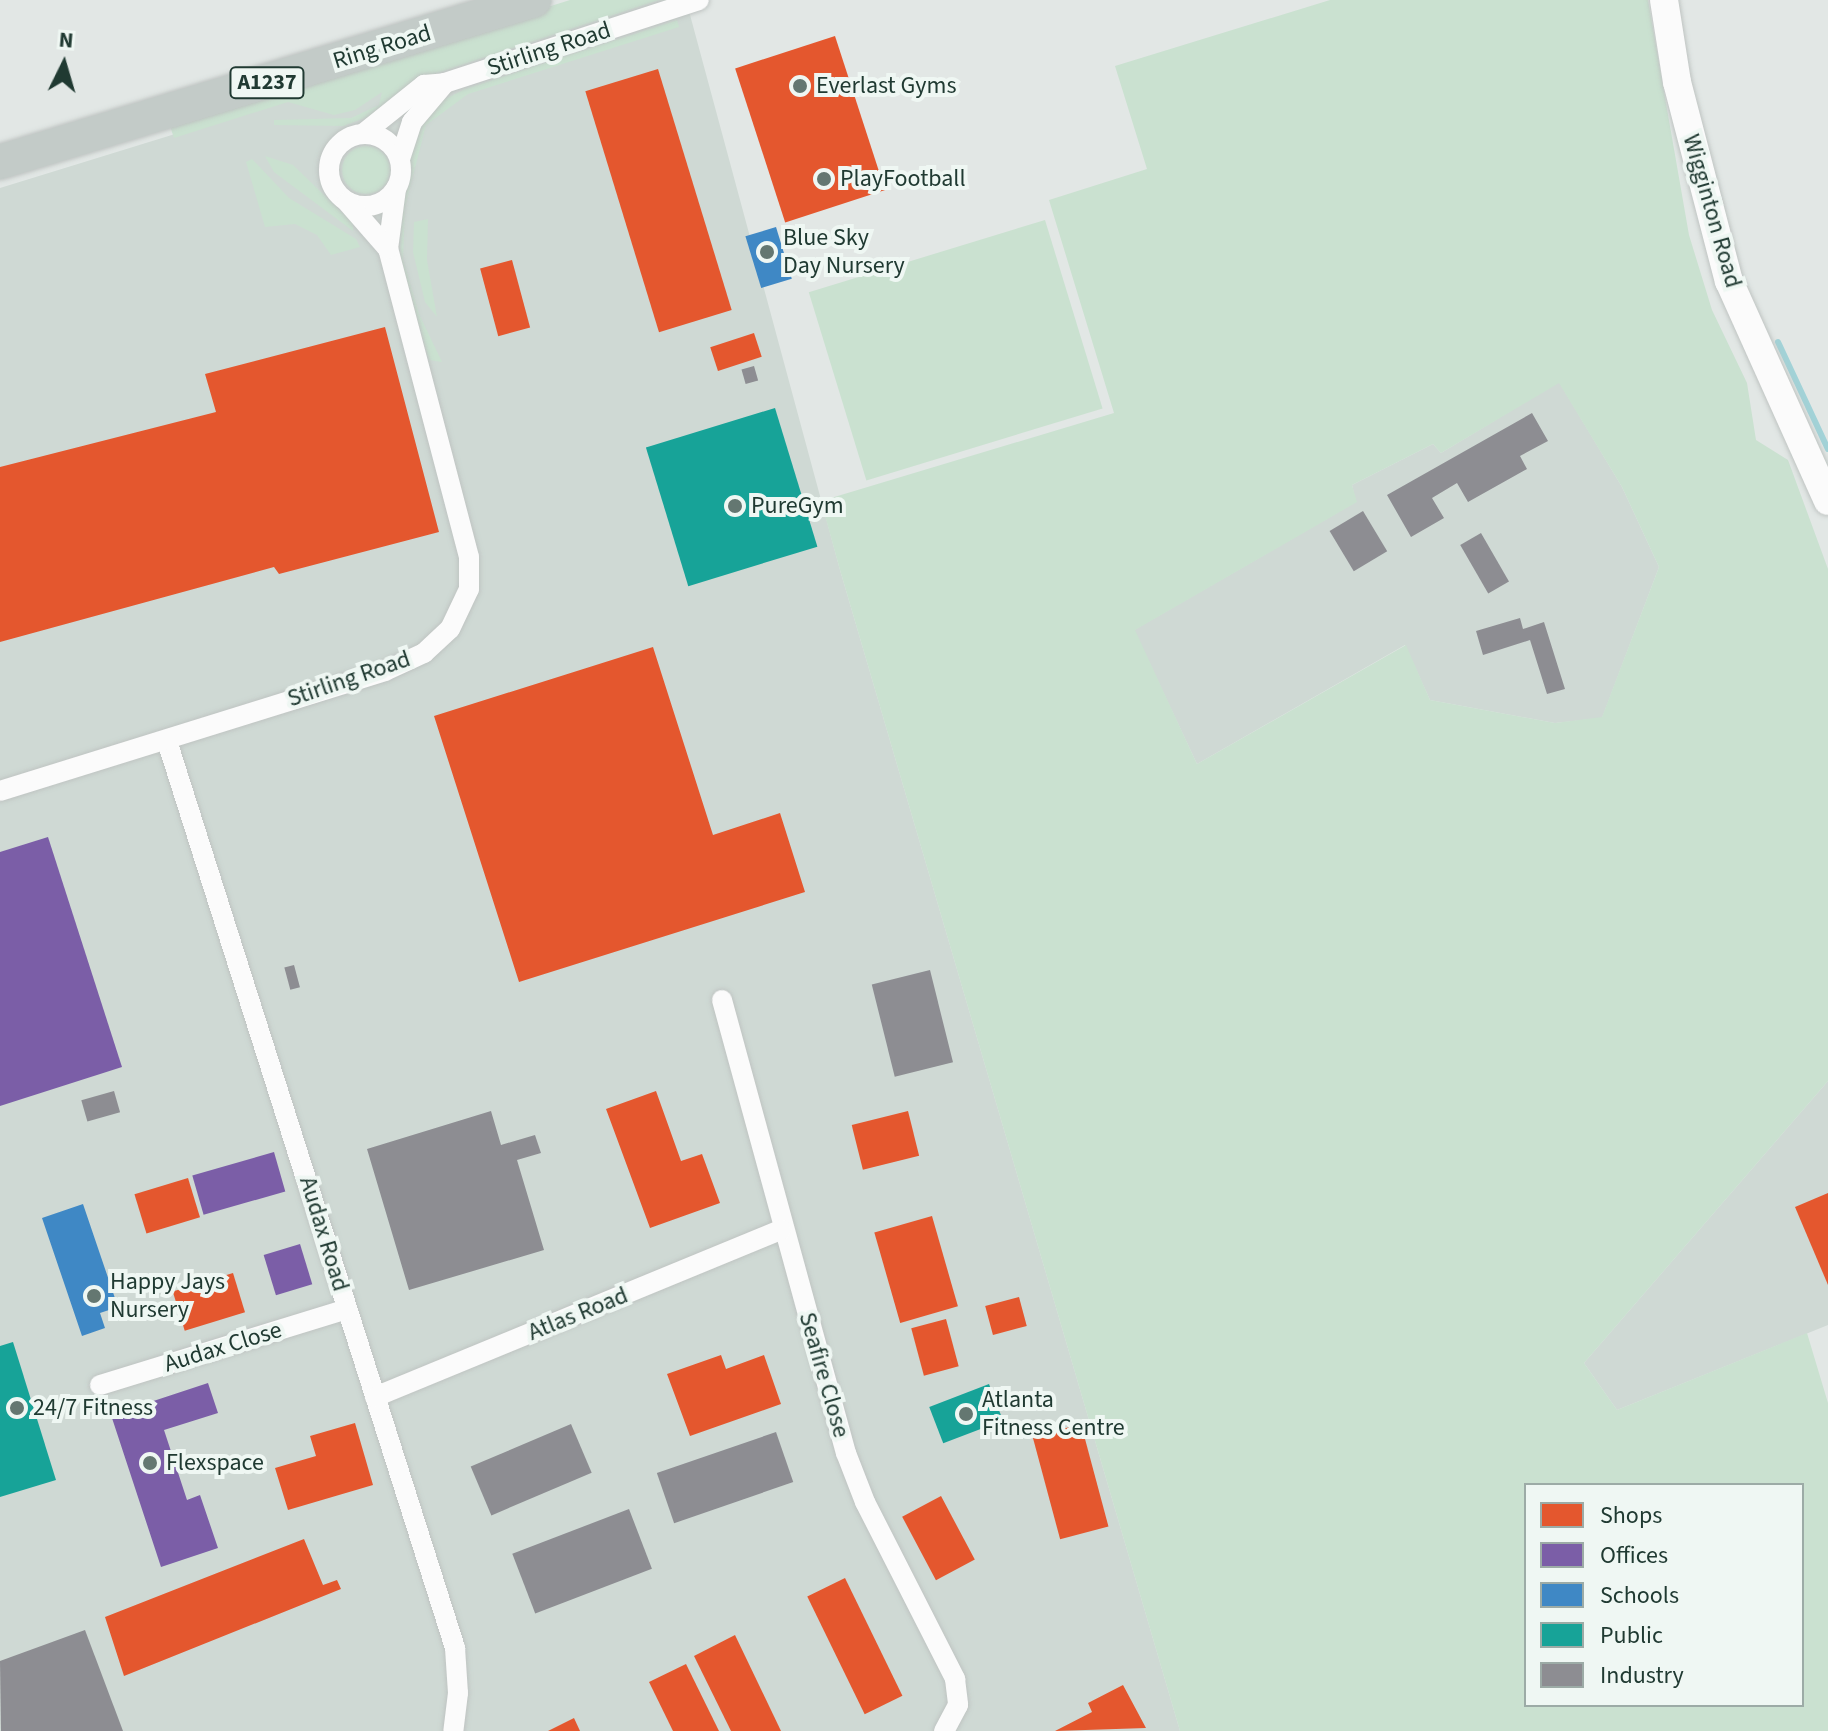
<!DOCTYPE html>
<style>
body{margin:0}
#map{position:relative;width:1828px;height:1731px;overflow:hidden;background:#e2e7e5;font-family:"Source Sans 3",sans-serif}
div>[style]{position:absolute}
[style*='--x']{left:calc(var(--x)*1px);top:calc(var(--y)*1px);width:calc(var(--w)*1px);rotate:calc(var(--a)*1deg)}
.built>*{inset:0;background:#cfd9d4}
.green>*{inset:0;background:#cae1d0;transform-origin:0 0}
.round{border-radius:50%}
.shops>*{inset:0;background:#e4572e;transform-origin:0 0}
.offices>*{inset:0;background:#7b5ea7;transform-origin:0 0}
.schools>*{inset:0;background:#3f88c5;transform-origin:0 0}
.public>*{inset:0;background:#17a398;transform-origin:0 0}
.industry>*{inset:0;background:#8d8d92;transform-origin:0 0}
.stream>*{height:6px;margin:-3px;padding:0 3px;transform-origin:3px;border-radius:3px;background:#a2d2d7}
.roads{filter:drop-shadow(0 0 2px #bfc4c2) drop-shadow(0 0 2px #bfc4c2)}
.minor>*{height:20px;margin:-10px;padding:0 10px;transform-origin:10px;border-radius:10px;background:#fbfbfb}
.minor>.ring{margin:-10px;padding:0;box-sizing:content-box;background:none;border:20px solid #fbfbfb;border-radius:50%}
.secondary>*{height:28px;margin:-14px;padding:0 14px;transform-origin:14px;border-radius:14px;background:#fbfbfb}
.trunk>*{height:34px;margin:-17px;padding:0 17px;transform-origin:17px;border-radius:17px;background:#c3cbc8}
.dots>*{width:22px;height:22px;translate:-50% -50%;box-sizing:border-box;border:4px solid #eff7f3;border-radius:50%}
span{translate:-50% -50%;white-space:nowrap;text-align:center;line-height:1.15;-webkit-text-stroke:8px #eff7f3;paint-order:stroke}
.shield-label span{padding:2px 6px;background:#eff7f3;border:2px solid;border-radius:6px;-webkit-text-stroke-width:0}
.shield-label{font-size:22px;color:#203a32;font-weight:700}
.street-label{font-size:24px;color:#203a32}
.poi-label{font-size:24px;color:#203a32}
.left{translate:0 -50%;text-align:left}
.legend{position:absolute;left:1524px;top:1483px;width:280px;height:224px;box-sizing:border-box;background:#eff7f3;border:2px solid #9caba6;margin:0;padding:10px 14px;list-style:none;font-size:24px;color:#203a32}
.legend li{display:flex;align-items:center;gap:16px;height:40px}
.legend b{width:40px;border:2px solid #9caba6}
.north{position:absolute;left:24px;top:24px;width:80px;height:80px;-webkit-text-stroke:6px #eff7f3;paint-order:stroke;rotate:5deg;font-size:22px;font-weight:700;line-height:32px;text-align:center;color:#203a32}
.north::after{content:'';display:block;margin:auto;width:28px;height:36px;background:#203a32;clip-path:polygon(50% 0,100% 100%,50% 72%,0 100%)}
</style>
<div id="map">
<div class="built">
<i style="clip-path:polygon(610px 0,686px 0,840px 570px,1180px 1731px,0 1731px,0 188px)"></i>
<i style="clip-path:polygon(1559px 382px,1622px 487px,1659px 567px,1602px 718px,1555px 723px,1430px 700px,1405px 645px,1197px 764px,1134px 630px,1356px 502px,1352px 485px,1433px 444px,1441px 453px)"></i>
<i style="clip-path:polygon(1828px 1081px,1828px 1325px,1617px 1410px,1584px 1363px)"></i>
</div>
<div class="green">
<i style="clip-path:polygon(570px 0,659px 0,419px 79px,380px 112px,344px 126px,274px 125px,274px 120px,351px 118px,379px 105px,382px 92px,355px 110px,334px 115px,288px 102px,174px 138px,170px 126px)"></i>
<i style="clip-path:polygon(evenodd,1330px 0,1648px 0,1689px 235px,1712px 310px,1747px 383px,1756px 440px,1788px 460px,1828px 569px,1828px 1081px,1584px 1363px,1617px 1410px,1807px 1333px,1828px 1403px,1828px 1731px,1180px 1731px,840px 570px,821px 501px,1114px 413px,1049px 200px,1147px 169px,1115px 66px,1330px 0,1559px 383px,1622px 487px,1659px 567px,1602px 717px,1555px 723px,1430px 700px,1406px 645px,1197px 764px,1135px 630px,1357px 502px,1352px 485px,1433px 444px,1441px 453px,1559px 383px,1330px 0,1526px 1485px,1802px 1485px,1802px 1705px,1526px 1705px,1526px 1485px)"></i>
<i style="clip-path:polygon(677px 20px,679px 27px,468px 94px,426px 125px,405px 207px,403px 259px,419px 314px,442px 362px,429px 360px,400px 259px,401px 205px,409px 152px,421px 121px,439px 102px,465px 89px)"></i>
<i class="round" style="left:342px;top:146px;width:48px;height:48px"></i>
<i style="clip-path:polygon(265px 156px,293px 165px,353px 223px,353px 231px,274px 172px)"></i>
<i style="clip-path:polygon(252px 159px,289px 198px,356px 239px,360px 247px,331px 255px,317px 235px,295px 224px,265px 227px,246px 162px)"></i>
<i style="clip-path:polygon(428px 219px,427px 260px,437px 317px,425px 302px,413px 252px,414px 222px)"></i>
<i style="left:1045px;top:220px;width:197px;height:247px;rotate:73deg"></i>
</div>
<div class="shops">
<i style="left:835px;top:36px;width:162px;height:105px;rotate:72deg"></i>
<i style="left:658px;top:69px;width:252px;height:76px;rotate:73deg"></i>
<i style="left:512px;top:260px;width:70px;height:33px;rotate:75deg"></i>
<i style="clip-path:polygon(385px 327px,439px 532px,279px 574px,274px 567px,0 642px,0 467px,216px 412px,205px 374px)"></i>
<i style="left:754px;top:333px;width:25px;height:46px;rotate:72deg"></i>
<i style="clip-path:polygon(653px 647px,713px 835px,780px 813px,805px 892px,519px 982px,434px 716px)"></i>
<i style="clip-path:polygon(656px 1091px,681px 1161px,702px 1154px,720px 1203px,650px 1228px,606px 1109px)"></i>
<i style="left:908px;top:1111px;width:46px;height:58px;rotate:76deg"></i>
<i style="left:188px;top:1178px;width:41px;height:56px;rotate:73deg"></i>
<i style="clip-path:polygon(1828px 1193px,1828px 1285px,1795px 1207px)"></i>
<i style="left:932px;top:1216px;width:94px;height:60px;rotate:74deg"></i>
<i style="left:233px;top:1273px;width:41px;height:63px;rotate:73deg"></i>
<i style="left:1019px;top:1297px;width:30px;height:35px;rotate:75deg"></i>
<i style="left:946px;top:1319px;width:49px;height:36px;rotate:75deg"></i>
<i style="clip-path:polygon(721px 1355px,726px 1369px,764px 1355px,781px 1404px,690px 1436px,667px 1374px)"></i>
<i style="clip-path:polygon(355px 1423px,373px 1485px,288px 1510px,275px 1468px,316px 1456px,310px 1436px)"></i>
<i style="left:1081px;top:1424px;width:106px;height:50px;rotate:75deg"></i>
<i style="left:941px;top:1496px;width:72px;height:44px;rotate:62deg"></i>
<i style="clip-path:polygon(304px 1539px,323px 1585px,337px 1580px,341px 1589px,124px 1676px,105px 1617px)"></i>
<i style="left:845px;top:1578px;width:131px;height:42px;rotate:64deg"></i>
<i style="clip-path:polygon(735px 1635px,781px 1731px,731px 1731px,694px 1656px)"></i>
<i style="clip-path:polygon(686px 1664px,719px 1731px,673px 1731px,649px 1682px)"></i>
<i style="clip-path:polygon(1123px 1685px,1146px 1728px,1055px 1731px,1092px 1712px,1088px 1703px)"></i>
<i style="clip-path:polygon(574px 1718px,580px 1731px,548px 1731px)"></i>
</div>
<div class="offices">
<i style="clip-path:polygon(48px 837px,122px 1067px,0 1106px,0 852px)"></i>
<i style="left:274px;top:1152px;width:41px;height:85px;rotate:74deg"></i>
<i style="left:300px;top:1244px;width:42px;height:38px;rotate:73deg"></i>
<i style="clip-path:polygon(208px 1383px,218px 1413px,164px 1430px,187px 1500px,200px 1495px,218px 1548px,161px 1567px,111px 1415px)"></i>
</div>
<div class="schools">
<i style="left:776px;top:227px;width:54px;height:32px;rotate:73deg"></i>
<i style="clip-path:polygon(83px 1204px,118px 1307px,100px 1313px,105px 1328px,82px 1336px,42px 1218px)"></i>
</div>
<div class="public">
<i style="left:775px;top:408px;width:145px;height:135px;rotate:73deg"></i>
<i style="clip-path:polygon(13px 1342px,56px 1480px,0 1497px,0 1346px)"></i>
<i style="left:989px;top:1384px;width:39px;height:64px;rotate:69deg"></i>
</div>
<div class="industry">
<i style="left:754px;top:366px;width:15px;height:13px;rotate:74deg"></i>
<i style="clip-path:polygon(1532px 413px,1548px 441px,1520px 456px,1527px 469px,1468px 502px,1457px 483px,1432px 498px,1444px 518px,1411px 537px,1387px 495px)"></i>
<i style="left:1363px;top:511px;width:47px;height:39px;rotate:59deg"></i>
<i style="left:1481px;top:533px;width:56px;height:24px;rotate:60deg"></i>
<i style="clip-path:polygon(1520px 618px,1523px 629px,1544px 622px,1565px 689px,1547px 694px,1530px 640px,1483px 655px,1476px 631px)"></i>
<i style="left:294px;top:965px;width:23px;height:10px;rotate:75deg"></i>
<i style="left:930px;top:970px;width:95px;height:60px;rotate:76deg"></i>
<i style="left:114px;top:1091px;width:22px;height:34px;rotate:74deg"></i>
<i style="clip-path:polygon(491px 1111px,501px 1145px,535px 1135px,541px 1153px,517px 1160px,544px 1250px,409px 1290px,367px 1149px)"></i>
<i style="left:571px;top:1424px;width:53px;height:109px;rotate:67deg"></i>
<i style="left:776px;top:1432px;width:53px;height:126px;rotate:71deg"></i>
<i style="left:629px;top:1509px;width:64px;height:125px;rotate:69deg"></i>
<i style="clip-path:polygon(85px 1630px,123px 1731px,1px 1731px,0 1661px)"></i>
</div>
<div class="stream">
<i style="--x:1778;--y:342;--w:118;--a:65"></i>
</div>
<div class="roads">
<div class="minor">
<i style="--x:364;--y:133;--w:77;--a:-38.7"></i>
<i style="--x:424;--y:85;--w:21;--a:-5"></i>
<i style="--x:445;--y:83;--w:267;--a:-18.1"></i>
<i class="ring" style="left:329px;top:134px;width:52px;height:52px"></i>
<i style="--x:400;--y:159;--w:39;--a:-72"></i>
<i style="--x:412;--y:122;--w:51;--a:-49.8"></i>
<i style="--x:388;--y:249;--w:61;--a:-82.4"></i>
<i style="--x:167;--y:741;--w:952;--a:72.38"></i>
<i style="--x:455;--y:1648;--w:45;--a:86.2"></i>
<i style="--x:458;--y:1693;--w:38;--a:97"></i>
<i style="--x:0;--y:791;--w:403;--a:-17.3"></i>
<i style="--x:385;--y:671;--w:43;--a:-24.8"></i>
<i style="--x:424;--y:653;--w:35;--a:-43"></i>
<i style="--x:450;--y:629;--w:44;--a:-64.6"></i>
<i style="--x:469;--y:589;--w:32;--a:-90"></i>
<i style="--x:469;--y:557;--w:318;--a:-104.7"></i>
<i style="--x:388;--y:249;--w:62;--a:-131.1"></i>
<i style="--x:722;--y:1000;--w:470;--a:74.7"></i>
<i style="--x:846;--y:1453;--w:53;--a:68.8"></i>
<i style="--x:865;--y:1502;--w:199;--a:63"></i>
<i style="--x:955;--y:1679;--w:26;--a:83"></i>
<i style="--x:958;--y:1705;--w:30;--a:118"></i>
<i style="--x:100;--y:1385;--w:258;--a:-17.1"></i>
<i style="--x:375;--y:1397;--w:439;--a:-22.4"></i>
</div>
<div class="secondary">
<i style="--x:1664;--y:0;--w:83;--a:81"></i>
<i style="--x:1677;--y:82;--w:206;--a:75.4"></i>
<i style="--x:1729;--y:281;--w:241;--a:65.8"></i>
</div>
<div class="trunk">
<i style="--x:0;--y:162;--w:558;--a:-16.88"></i>
</div>
</div>
<div class="dots">
<i style="left:800px;top:86px;background:#647771"></i>
<i style="left:824px;top:179px;background:#647771"></i>
<i style="left:767px;top:252px;background:#647771"></i>
<i style="left:735px;top:506px;background:#647771"></i>
<i style="left:94px;top:1296px;background:#647771"></i>
<i style="left:17px;top:1408px;background:#647771"></i>
<i style="left:966px;top:1414px;background:#647771"></i>
<i style="left:150px;top:1463px;background:#647771"></i>
</div>
<div class="shield-label">
<span style="left:267px;top:83px">A1237</span>
</div>
<div class="street-label">
<span style="left:382px;top:47px;rotate:-17deg">Ring Road</span>
<span style="left:549px;top:49px;rotate:-18deg">Stirling Road</span>
<span style="left:1712px;top:211px;rotate:74deg">Wigginton Road</span>
<span style="left:349px;top:679px;rotate:-19deg">Stirling Road</span>
<span style="left:324px;top:1234px;rotate:73deg">Audax Road</span>
<span style="left:578px;top:1314px;rotate:-22deg">Atlas Road</span>
<span style="left:223px;top:1347px;rotate:-17deg">Audax Close</span>
<span style="left:824px;top:1375px;rotate:74deg">Seafire Close</span>
</div>
<div class="poi-label">
<span class="left" style="left:816px;top:86px">Everlast Gyms</span>
<span class="left" style="left:840px;top:179px">PlayFootball</span>
<span class="left" style="left:783px;top:252px">Blue Sky<br>Day Nursery</span>
<span class="left" style="left:751px;top:506px">PureGym</span>
<span class="left" style="left:110px;top:1296px">Happy Jays<br>Nursery</span>
<span class="left" style="left:982px;top:1414px">Atlanta<br>Fitness Centre</span>
<span class="left" style="left:33px;top:1408px">24/7 Fitness</span>
<span class="left" style="left:166px;top:1463px">Flexspace</span>
</div>
<ul class="legend">
<li><b style="height:22px;background:#e4572e"></b>Shops</li>
<li><b style="height:22px;background:#7b5ea7"></b>Offices</li>
<li><b style="height:22px;background:#3f88c5"></b>Schools</li>
<li><b style="height:22px;background:#17a398"></b>Public</li>
<li><b style="height:22px;background:#8d8d92"></b>Industry</li>
</ul>
<div class="north">N</div>
</div>
